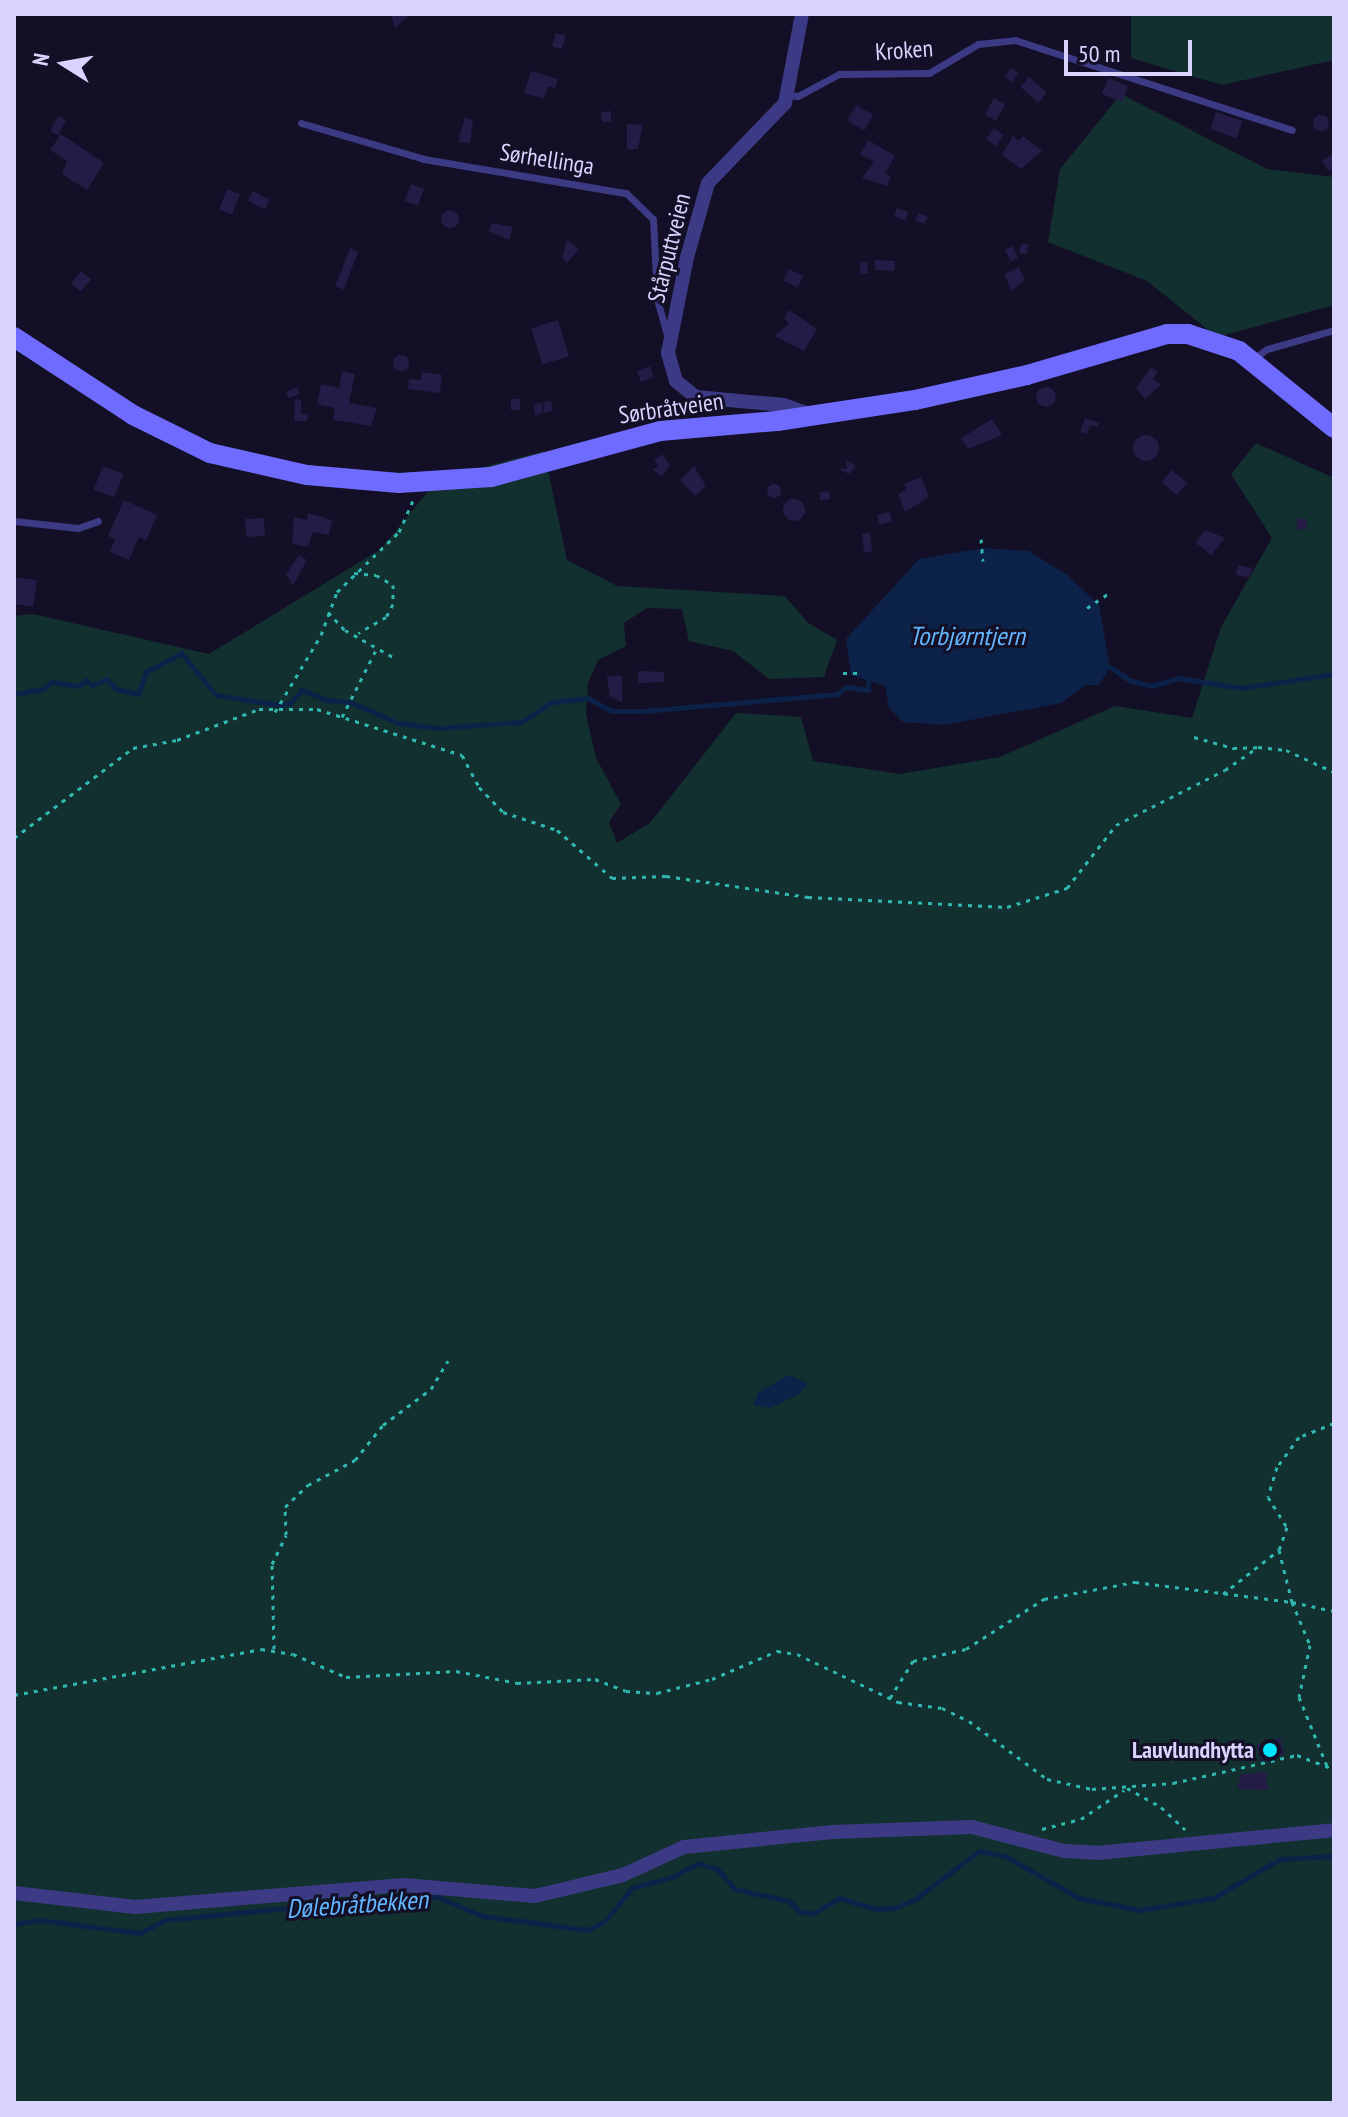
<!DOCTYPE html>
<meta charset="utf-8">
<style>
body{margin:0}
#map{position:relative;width:1348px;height:2117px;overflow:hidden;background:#130f26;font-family:"PT Sans Narrow",sans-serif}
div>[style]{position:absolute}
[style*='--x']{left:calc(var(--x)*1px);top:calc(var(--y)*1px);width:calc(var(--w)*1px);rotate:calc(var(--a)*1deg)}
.green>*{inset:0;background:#12302f}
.water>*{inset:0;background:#0c2248}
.stream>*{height:5px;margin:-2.5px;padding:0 2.5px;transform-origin:2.5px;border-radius:2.5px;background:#0c2248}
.building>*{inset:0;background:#241b47;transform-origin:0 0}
.round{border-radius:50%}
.path>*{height:3px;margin-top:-1.5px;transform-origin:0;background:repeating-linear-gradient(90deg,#2fb8b0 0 4px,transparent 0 10px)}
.lane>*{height:7px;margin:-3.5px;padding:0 3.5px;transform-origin:3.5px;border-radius:3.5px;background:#3d3a85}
.street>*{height:14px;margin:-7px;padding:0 7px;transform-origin:7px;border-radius:7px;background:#3d3a85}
.secondary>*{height:20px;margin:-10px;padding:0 10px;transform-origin:10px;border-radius:10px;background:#6f6bff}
.dots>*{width:22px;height:22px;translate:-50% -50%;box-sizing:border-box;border:4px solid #130f26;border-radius:50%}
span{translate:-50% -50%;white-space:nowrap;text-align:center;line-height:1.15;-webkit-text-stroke:6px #130f26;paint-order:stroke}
.street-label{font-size:24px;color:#d9d4ff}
.poi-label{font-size:24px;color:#d9d4ff;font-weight:700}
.right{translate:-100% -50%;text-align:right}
.water-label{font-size:26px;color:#62b6ff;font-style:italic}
.frame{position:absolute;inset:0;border:16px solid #d9d4ff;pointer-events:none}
.north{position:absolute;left:24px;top:24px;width:80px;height:80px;-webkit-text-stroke:6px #130f26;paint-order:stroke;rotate:281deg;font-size:22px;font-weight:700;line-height:32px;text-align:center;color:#d9d4ff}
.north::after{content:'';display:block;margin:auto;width:28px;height:36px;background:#d9d4ff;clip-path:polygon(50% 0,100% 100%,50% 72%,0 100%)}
.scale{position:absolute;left:1064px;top:40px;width:128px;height:36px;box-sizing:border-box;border:4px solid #d9d4ff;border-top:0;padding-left:10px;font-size:24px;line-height:28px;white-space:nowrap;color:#d9d4ff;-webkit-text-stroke:6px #130f26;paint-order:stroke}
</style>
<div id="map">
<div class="green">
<i style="clip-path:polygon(1131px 14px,1333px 14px,1334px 60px,1222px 85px,1131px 58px)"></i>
<i style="clip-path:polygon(1121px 94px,1267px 169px,1334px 177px,1334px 305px,1217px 337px,1147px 281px,1048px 242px,1060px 169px)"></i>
<i style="clip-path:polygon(1256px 443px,1334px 478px,1334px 2103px,14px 2103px,14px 616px,33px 614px,209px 654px,381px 549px,438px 479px,544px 451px,567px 560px,617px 586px,785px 596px,808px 623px,837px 640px,824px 677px,769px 679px,733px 651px,689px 641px,682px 609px,647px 608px,624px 623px,626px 646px,598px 660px,588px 683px,586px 714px,596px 758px,621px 804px,609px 822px,617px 843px,650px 823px,736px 713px,801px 717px,813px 761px,900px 774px,1000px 757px,1115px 706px,1192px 718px,1221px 627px,1272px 538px,1231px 474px)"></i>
</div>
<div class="water">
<i style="clip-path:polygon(983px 548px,1029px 551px,1067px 575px,1099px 605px,1110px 667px,1099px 685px,1086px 685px,1061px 703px,944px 725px,903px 722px,889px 708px,885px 686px,851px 675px,846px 639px,919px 559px)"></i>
<i style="clip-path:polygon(789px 1375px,808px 1383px,799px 1394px,770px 1408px,753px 1405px,759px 1392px)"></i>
</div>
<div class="stream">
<i style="--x:1110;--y:667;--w:23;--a:34"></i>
<i style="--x:1129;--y:680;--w:23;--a:15"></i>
<i style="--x:1151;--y:686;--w:29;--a:-16"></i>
<i style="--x:1179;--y:678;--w:63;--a:9.2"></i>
<i style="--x:1241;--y:688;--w:94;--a:-8.6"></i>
<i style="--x:14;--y:694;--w:29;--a:-10"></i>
<i style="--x:43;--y:689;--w:11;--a:-41"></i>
<i style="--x:51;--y:682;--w:29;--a:8"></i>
<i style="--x:80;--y:686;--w:8;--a:-50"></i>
<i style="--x:85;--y:680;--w:9;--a:36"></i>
<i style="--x:92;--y:685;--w:16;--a:-22"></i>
<i style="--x:107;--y:679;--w:13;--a:48"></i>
<i style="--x:116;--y:689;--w:23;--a:13"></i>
<i style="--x:138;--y:694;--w:23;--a:-70"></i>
<i style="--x:146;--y:672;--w:40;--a:-28"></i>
<i style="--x:181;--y:653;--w:55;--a:50.2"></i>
<i style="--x:216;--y:695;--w:65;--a:8.9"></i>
<i style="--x:280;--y:705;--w:10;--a:-11"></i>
<i style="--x:290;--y:703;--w:18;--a:-47"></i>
<i style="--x:302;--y:690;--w:27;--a:22"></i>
<i style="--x:327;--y:700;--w:23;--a:5"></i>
<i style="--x:350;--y:702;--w:52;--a:23.6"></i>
<i style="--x:398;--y:723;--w:41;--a:7"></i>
<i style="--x:439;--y:728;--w:82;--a:-4.2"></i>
<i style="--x:521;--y:722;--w:37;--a:-33"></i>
<i style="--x:552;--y:702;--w:36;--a:-6"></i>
<i style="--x:588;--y:698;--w:26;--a:29"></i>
<i style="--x:611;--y:711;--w:32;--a:0"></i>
<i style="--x:643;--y:711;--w:195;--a:-5"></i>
<i style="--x:837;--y:694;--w:11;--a:-38"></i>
<i style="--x:846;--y:687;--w:22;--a:8"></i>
<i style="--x:868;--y:690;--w:8;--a:-90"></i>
<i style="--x:14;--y:1924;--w:26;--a:-9"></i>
<i style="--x:40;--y:1920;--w:101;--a:7.4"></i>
<i style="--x:140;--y:1933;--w:28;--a:-27"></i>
<i style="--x:165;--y:1920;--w:247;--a:-5.6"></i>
<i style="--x:411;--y:1896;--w:27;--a:2"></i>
<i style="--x:438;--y:1897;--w:48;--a:23.4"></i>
<i style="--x:482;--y:1916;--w:107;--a:7.5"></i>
<i style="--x:588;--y:1930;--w:21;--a:-29"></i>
<i style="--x:606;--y:1920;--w:41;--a:-50.9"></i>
<i style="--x:632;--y:1888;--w:41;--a:-15.4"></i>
<i style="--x:672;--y:1877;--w:30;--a:-28"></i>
<i style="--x:698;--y:1863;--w:20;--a:18"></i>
<i style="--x:717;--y:1869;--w:27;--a:48"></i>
<i style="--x:735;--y:1889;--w:55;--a:12.5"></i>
<i style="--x:789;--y:1901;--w:14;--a:45"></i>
<i style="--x:799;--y:1911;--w:13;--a:13"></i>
<i style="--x:812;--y:1914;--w:32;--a:-30"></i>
<i style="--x:840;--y:1898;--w:38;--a:17"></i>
<i style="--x:876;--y:1909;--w:18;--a:-3"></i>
<i style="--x:894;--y:1908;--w:22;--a:-22"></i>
<i style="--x:914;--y:1900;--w:81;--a:-37"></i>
<i style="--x:979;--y:1851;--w:26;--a:11"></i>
<i style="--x:1005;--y:1856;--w:85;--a:29.6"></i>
<i style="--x:1079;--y:1898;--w:62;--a:11.1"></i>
<i style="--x:1140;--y:1910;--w:74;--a:-9.3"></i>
<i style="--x:1213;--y:1898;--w:78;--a:-30.2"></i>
<i style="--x:1280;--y:1859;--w:54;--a:-3.2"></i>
</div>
<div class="building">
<i style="clip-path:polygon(391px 14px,411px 14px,395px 28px)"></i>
<i style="left:556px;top:33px;width:10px;height:14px;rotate:17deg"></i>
<i style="left:1011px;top:68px;width:9px;height:11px;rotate:36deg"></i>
<i style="clip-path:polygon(531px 71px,558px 79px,555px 88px,548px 86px,544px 99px,524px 93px)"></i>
<i style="left:1029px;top:77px;width:24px;height:13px;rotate:42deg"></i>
<i style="left:1108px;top:78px;width:22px;height:17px;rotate:22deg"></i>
<i style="left:994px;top:98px;width:13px;height:19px;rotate:29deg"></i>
<i style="left:856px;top:105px;width:20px;height:18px;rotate:30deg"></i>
<i style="clip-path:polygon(611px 111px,611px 122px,602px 122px,601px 112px)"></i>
<i style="left:1216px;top:112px;width:28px;height:18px;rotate:19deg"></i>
<i class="round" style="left:1313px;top:115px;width:16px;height:16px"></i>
<i style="left:58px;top:116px;width:9px;height:17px;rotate:27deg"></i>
<i style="clip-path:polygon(465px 117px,473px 121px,470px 143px,458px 142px)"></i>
<i style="clip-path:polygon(627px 124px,643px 125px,638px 149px,627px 149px)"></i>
<i style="left:994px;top:128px;width:12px;height:14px;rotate:35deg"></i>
<i style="clip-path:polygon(61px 134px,104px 163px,87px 190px,62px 174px,67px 161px,50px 150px)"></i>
<i style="clip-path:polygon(1013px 136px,1019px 141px,1023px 136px,1042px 151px,1021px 169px,1002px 155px)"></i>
<i style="clip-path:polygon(868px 140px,895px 156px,885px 174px,891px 176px,887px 186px,862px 178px,874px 162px,860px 154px)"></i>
<i style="clip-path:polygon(1334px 153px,1334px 168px,1329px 171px,1322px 161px)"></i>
<i style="left:411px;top:184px;width:14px;height:18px;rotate:21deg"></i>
<i style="left:227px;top:189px;width:14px;height:22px;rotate:21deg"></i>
<i style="left:253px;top:191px;width:19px;height:11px;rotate:28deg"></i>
<i style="left:897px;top:208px;width:12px;height:9px;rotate:20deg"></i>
<i class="round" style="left:441px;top:210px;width:18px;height:18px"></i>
<i style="clip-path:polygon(919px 213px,928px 217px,924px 224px,915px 220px)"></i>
<i style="clip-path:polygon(492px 223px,513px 227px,509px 240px,489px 231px)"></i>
<i style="clip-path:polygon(567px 240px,579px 249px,567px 263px,562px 258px)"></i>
<i style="clip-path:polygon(1021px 244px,1028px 244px,1027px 254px,1019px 253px)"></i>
<i style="left:1012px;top:246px;width:13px;height:8px;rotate:63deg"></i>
<i style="left:350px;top:248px;width:9px;height:41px;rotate:21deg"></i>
<i style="left:875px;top:260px;width:20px;height:10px;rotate:3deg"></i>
<i style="clip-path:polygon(860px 262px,867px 262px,868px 273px,860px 274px)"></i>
<i style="clip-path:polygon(1019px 267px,1025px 280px,1012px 291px,1004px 274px)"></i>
<i style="left:789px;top:269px;width:16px;height:13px;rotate:27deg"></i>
<i style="left:81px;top:271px;width:13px;height:16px;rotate:39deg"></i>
<i style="clip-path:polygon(789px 310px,817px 329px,804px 351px,774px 336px,789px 324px,784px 318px)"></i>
<i style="left:558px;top:320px;width:38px;height:28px;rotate:73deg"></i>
<i class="round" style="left:393px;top:355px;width:16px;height:16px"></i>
<i style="left:650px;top:366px;width:12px;height:14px;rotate:70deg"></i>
<i style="clip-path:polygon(1151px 367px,1158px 372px,1153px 379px,1161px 385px,1145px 399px,1136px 388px)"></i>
<i style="clip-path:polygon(342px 371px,355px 374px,349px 403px,377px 408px,371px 426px,333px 420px,335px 408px,317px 404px,321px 384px,339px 388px)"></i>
<i style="clip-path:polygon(422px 372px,442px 375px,440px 393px,408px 389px,409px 379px,421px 380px)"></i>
<i style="clip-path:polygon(297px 387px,300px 394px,289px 398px,286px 392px)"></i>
<i class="round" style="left:1036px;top:387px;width:20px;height:20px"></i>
<i style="clip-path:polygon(295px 399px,301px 400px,301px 414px,308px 414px,307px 421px,294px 421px)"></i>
<i style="left:511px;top:399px;width:9px;height:11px"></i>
<i style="clip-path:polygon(551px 401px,553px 411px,544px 413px,543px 402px)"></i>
<i style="clip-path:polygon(541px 403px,543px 413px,535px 415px,534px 404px)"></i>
<i style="clip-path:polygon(1085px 418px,1099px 423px,1098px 427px,1090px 425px,1087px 434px,1080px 432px)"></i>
<i style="clip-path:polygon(992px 419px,1002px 435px,968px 449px,961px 438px)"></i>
<i class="round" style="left:1133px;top:435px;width:26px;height:26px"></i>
<i style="clip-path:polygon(662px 454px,670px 466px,661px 477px,653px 469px,658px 466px,654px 460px)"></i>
<i style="clip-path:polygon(845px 460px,856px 466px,849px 474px,839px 469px,847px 469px)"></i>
<i style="left:103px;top:466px;width:22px;height:25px;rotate:22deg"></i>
<i style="clip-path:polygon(694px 466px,706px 486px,695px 496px,680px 480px)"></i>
<i style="left:1172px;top:470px;width:20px;height:16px;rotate:41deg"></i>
<i style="clip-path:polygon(921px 477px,929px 497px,905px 512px,898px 494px,907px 490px,904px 484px)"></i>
<i class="round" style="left:767px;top:484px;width:14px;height:14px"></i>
<i style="left:829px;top:491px;width:8px;height:10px;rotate:83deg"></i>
<i class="round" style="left:783px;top:499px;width:22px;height:22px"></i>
<i style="clip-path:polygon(124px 500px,157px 515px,146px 540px,139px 537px,129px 560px,110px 552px,115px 539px,108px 536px)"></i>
<i style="left:890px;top:512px;width:10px;height:13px;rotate:79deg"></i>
<i style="clip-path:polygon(308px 513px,332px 520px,329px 535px,313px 532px,308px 547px,292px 544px,294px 517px,307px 520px)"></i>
<i style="left:264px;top:518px;width:18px;height:19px;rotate:87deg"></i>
<i style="left:1306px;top:518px;width:11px;height:10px;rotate:80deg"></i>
<i style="clip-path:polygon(1205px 530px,1225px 538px,1211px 555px,1196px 543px)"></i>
<i style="left:870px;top:533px;width:19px;height:8px;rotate:84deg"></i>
<i style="clip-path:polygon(299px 555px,307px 560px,293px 585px,286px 574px)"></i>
<i style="left:1238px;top:565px;width:14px;height:10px;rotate:12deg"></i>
<i style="clip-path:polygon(14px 577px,37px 580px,33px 607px,14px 604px)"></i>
<i style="clip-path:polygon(638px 671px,664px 672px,664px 682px,638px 683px)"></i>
<i style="clip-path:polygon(607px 676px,622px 676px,622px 702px,610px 697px)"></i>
<i style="left:1280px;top:1738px;width:17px;height:25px;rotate:73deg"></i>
<i style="clip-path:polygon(1266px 1772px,1268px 1790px,1237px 1789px,1241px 1774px)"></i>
</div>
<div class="path">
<i style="--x:981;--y:539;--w:22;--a:85"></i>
<i style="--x:354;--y:573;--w:22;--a:5"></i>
<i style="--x:376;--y:575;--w:20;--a:30"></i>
<i style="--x:393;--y:585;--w:19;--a:90"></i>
<i style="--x:393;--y:604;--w:15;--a:118"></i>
<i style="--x:386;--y:617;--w:32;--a:150"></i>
<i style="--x:1087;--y:608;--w:29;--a:-34"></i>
<i style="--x:328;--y:612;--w:25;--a:47"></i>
<i style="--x:345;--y:630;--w:55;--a:29.4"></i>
<i style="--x:843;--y:673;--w:20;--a:0"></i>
<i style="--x:275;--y:712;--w:90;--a:-59.1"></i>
<i style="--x:321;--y:635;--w:46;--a:-69.6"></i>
<i style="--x:337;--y:592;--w:86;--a:-44.1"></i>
<i style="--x:399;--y:532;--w:34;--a:-66"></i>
<i style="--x:342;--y:717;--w:80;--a:-63.1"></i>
<i style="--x:1194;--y:737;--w:41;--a:15.8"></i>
<i style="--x:1233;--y:748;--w:25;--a:-2"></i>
<i style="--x:14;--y:838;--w:149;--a:-37.1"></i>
<i style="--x:133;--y:748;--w:45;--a:-10.3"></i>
<i style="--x:177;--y:740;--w:88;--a:-20.7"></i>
<i style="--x:259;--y:709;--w:58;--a:0"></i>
<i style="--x:317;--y:709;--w:152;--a:17.6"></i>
<i style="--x:462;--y:755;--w:36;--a:62"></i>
<i style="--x:479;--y:787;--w:35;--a:46"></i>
<i style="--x:503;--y:812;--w:57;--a:18.4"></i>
<i style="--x:557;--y:830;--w:73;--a:41.1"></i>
<i style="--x:612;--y:878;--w:54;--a:-2.1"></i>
<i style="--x:666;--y:876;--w:144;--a:8.4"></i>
<i style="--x:808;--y:897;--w:199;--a:2.9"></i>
<i style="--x:1007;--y:907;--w:63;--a:-17.6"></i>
<i style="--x:1067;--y:888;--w:80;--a:-52.1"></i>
<i style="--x:1116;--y:825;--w:122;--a:-26.8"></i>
<i style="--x:1225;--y:770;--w:40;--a:-34.9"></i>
<i style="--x:1258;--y:747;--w:28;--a:6"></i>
<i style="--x:1286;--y:750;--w:53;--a:24.6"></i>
<i style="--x:1334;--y:1423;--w:38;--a:158"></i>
<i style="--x:1299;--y:1437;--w:37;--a:126"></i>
<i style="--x:1277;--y:1467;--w:31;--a:107"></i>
<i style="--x:1268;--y:1497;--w:36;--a:58"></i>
<i style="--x:1287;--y:1527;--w:24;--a:109"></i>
<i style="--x:1279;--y:1550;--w:54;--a:76"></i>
<i style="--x:1292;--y:1602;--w:43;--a:12.1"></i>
<i style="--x:1223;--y:1594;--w:71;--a:-38.2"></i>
<i style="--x:274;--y:1649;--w:85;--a:-91.3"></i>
<i style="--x:272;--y:1564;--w:32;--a:-64"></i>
<i style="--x:286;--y:1535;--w:28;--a:-92"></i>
<i style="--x:285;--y:1507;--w:32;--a:-44"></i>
<i style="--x:308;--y:1485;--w:53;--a:-28"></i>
<i style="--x:355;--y:1460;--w:45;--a:-51.3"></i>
<i style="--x:383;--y:1425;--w:60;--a:-36.9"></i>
<i style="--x:431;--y:1389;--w:33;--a:-59"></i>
<i style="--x:14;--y:1695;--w:251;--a:-10.5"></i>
<i style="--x:261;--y:1649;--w:32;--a:9"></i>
<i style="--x:293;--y:1654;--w:58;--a:23.5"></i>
<i style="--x:346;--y:1677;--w:110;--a:-3.1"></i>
<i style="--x:456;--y:1671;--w:62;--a:11.1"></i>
<i style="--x:517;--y:1683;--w:78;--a:-2.9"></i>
<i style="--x:595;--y:1679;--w:33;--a:21"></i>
<i style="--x:626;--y:1691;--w:31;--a:4"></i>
<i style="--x:657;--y:1693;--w:57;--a:-14.3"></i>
<i style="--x:712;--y:1679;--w:71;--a:-23.3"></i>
<i style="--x:777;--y:1651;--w:20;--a:9"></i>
<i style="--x:797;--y:1654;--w:112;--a:25.4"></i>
<i style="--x:898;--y:1702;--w:44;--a:7.8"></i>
<i style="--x:942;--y:1708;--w:30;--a:26"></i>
<i style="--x:969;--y:1721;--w:97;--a:36.6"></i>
<i style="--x:1047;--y:1779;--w:46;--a:12.5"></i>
<i style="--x:1092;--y:1789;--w:81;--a:-4.2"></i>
<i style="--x:1173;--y:1783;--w:127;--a:-12.7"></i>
<i style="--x:1297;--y:1755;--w:40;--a:21"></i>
<i style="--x:890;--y:1698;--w:44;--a:-58.1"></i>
<i style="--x:913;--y:1661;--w:54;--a:-12.8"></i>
<i style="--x:966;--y:1649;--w:93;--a:-32.7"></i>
<i style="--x:1044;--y:1599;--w:93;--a:-10.6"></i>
<i style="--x:1135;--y:1582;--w:158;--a:7.3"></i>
<i style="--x:1292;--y:1602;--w:47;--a:67.3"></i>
<i style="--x:1310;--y:1645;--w:53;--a:101.9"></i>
<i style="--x:1299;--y:1697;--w:74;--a:67.9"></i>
<i style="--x:1127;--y:1788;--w:39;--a:29"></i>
<i style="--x:1161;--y:1807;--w:33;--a:43"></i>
<i style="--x:1042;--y:1829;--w:40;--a:-14.4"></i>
<i style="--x:1081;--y:1819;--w:52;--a:-34"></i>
</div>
<div class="lane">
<i style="--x:789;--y:95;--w:9;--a:6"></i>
<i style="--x:798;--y:96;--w:47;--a:-28.2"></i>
<i style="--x:839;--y:74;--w:90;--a:-0.6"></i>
<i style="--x:929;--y:73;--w:57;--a:-30.6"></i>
<i style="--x:978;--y:44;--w:37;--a:-6"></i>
<i style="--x:1015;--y:40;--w:291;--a:18"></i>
<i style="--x:301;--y:123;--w:128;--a:16.3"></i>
<i style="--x:424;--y:159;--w:205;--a:9.6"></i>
<i style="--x:626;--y:193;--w:37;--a:44"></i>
<i style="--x:653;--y:219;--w:80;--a:87.1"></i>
<i style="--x:657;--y:299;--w:45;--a:74.4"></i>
<i style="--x:1253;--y:359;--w:17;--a:-36"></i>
<i style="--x:1267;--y:349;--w:70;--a:-15.8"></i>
<i style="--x:14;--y:521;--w:64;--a:6.2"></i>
<i style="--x:78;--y:528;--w:21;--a:-19"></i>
</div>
<div class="street">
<i style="--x:802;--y:14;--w:91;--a:100.8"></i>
<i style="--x:785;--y:103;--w:111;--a:133.9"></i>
<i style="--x:708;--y:183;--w:77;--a:105.8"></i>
<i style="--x:687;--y:257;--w:98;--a:101.2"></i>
<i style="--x:668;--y:353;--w:29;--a:74"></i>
<i style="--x:676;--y:381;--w:26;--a:39"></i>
<i style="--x:696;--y:397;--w:88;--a:5.2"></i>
<i style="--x:784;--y:405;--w:29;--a:20"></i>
<i style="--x:14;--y:1893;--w:122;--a:6.6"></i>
<i style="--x:135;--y:1907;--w:270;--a:-4.7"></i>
<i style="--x:404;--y:1885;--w:131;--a:4.8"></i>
<i style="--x:535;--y:1896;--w:90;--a:-13.4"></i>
<i style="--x:623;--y:1875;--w:67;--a:-24.7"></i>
<i style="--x:684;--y:1847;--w:149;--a:-5.8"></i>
<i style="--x:832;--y:1832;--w:140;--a:-2"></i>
<i style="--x:972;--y:1827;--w:95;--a:14.6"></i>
<i style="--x:1064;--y:1851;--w:33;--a:3"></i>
<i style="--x:1097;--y:1853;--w:238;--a:-5.5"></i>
</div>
<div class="secondary">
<i style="--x:14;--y:337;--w:142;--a:33.2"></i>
<i style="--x:133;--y:415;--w:86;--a:26.3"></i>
<i style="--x:210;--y:453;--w:99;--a:12.8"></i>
<i style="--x:307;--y:475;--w:92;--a:5"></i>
<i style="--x:399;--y:483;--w:92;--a:-3.7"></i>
<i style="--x:491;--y:477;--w:175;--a:-15.2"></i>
<i style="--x:660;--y:431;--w:117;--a:-4.9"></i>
<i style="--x:777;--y:421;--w:140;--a:-8.7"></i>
<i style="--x:915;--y:400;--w:115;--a:-12.6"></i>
<i style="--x:1027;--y:375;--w:146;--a:-16.3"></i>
<i style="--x:1167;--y:334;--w:21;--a:0"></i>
<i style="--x:1188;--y:334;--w:54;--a:18.4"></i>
<i style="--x:1239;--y:351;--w:122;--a:39"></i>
</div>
<div class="dots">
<i style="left:1270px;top:1750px;background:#00e5ff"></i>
</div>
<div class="street-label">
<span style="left:904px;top:50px;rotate:-4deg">Kroken</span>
<span style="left:547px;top:159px;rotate:9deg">Sørhellinga</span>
<span style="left:669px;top:248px;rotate:-76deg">Stårputtveien</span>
<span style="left:671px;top:408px;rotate:-8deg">Sørbråtveien</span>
</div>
<div class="poi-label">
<span class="right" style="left:1254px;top:1750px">Lauvlundhytta</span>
</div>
<div class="water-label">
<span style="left:967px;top:636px">Torbjørntjern</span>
<span style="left:357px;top:1904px;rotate:-4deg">Dølebråtbekken</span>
</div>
<div class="frame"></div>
<div class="north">N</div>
<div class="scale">50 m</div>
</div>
